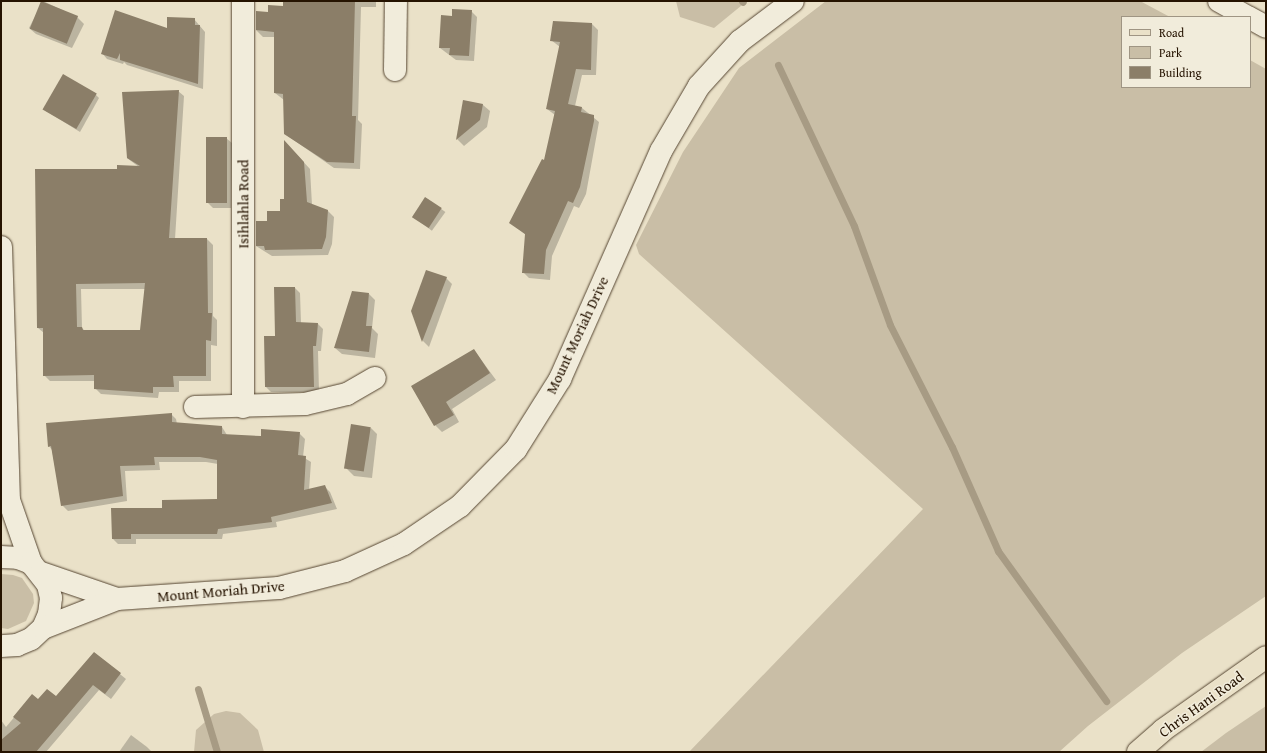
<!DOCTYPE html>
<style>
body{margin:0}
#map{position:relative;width:1267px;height:753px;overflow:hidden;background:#eae1c8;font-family:"Gentium Book Plus",serif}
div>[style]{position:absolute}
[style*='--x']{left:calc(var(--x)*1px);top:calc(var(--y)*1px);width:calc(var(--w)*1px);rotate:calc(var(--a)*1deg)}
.green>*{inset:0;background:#c9bea6}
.shadow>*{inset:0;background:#0003;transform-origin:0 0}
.stream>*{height:7px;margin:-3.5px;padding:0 3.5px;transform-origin:3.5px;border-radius:3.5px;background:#a79b84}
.building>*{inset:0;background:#8b7e68;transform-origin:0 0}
.roads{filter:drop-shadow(0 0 1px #564632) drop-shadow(0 0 1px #564632)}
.minor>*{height:22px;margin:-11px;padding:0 11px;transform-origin:11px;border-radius:11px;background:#f1ecdb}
.major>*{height:22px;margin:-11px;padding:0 11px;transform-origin:11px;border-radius:11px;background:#eae1c8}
span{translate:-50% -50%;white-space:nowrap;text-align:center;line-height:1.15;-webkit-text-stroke:3px #f1ecdb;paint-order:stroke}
.street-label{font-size:15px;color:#251300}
.frame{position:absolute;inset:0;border:2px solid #251300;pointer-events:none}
.legend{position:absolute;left:1121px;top:16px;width:130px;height:72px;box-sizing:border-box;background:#f1ecdb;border:1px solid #9f9583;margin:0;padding:5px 7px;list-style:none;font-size:12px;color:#251300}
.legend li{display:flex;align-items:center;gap:8px;height:20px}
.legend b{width:20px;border:1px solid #9f9583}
</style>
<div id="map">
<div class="green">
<i style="clip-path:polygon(676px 1px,747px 1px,714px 28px,680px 17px)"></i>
<i style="clip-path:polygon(826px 1px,1140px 1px,1170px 17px,1122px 17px,1122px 87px,1250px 87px,1250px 60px,1266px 69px,1266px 596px,1182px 653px,1088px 726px,1059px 752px,689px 752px,923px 509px,639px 254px,636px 245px,683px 152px,739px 68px)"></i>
<i style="clip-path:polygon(1px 574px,13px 575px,22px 578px,33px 594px,34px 603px,26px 621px,8px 629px,1px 628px)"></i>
<i style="clip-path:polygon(1266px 706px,1266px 752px,1201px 752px,1226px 733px)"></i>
<i style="clip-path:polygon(226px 711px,240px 713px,258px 730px,264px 752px,194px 752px,196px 730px,214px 714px)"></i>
</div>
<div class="shadow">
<i style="clip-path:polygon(43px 1px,77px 17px,84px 24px,72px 48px,36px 34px,29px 28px)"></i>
<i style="clip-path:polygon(284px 1px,376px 1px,376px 7px,361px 7px,358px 120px,362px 124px,360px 169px,334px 168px,285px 134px,284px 100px,275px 93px,275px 37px,263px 37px,256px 30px,256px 19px,284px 7px)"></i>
<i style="clip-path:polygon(471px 11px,477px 17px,474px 61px,456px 60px,440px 48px,453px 17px)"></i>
<i style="clip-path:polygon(194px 19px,205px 32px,203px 89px,127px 65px,124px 62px,123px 64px,107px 59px,102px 53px)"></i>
<i style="clip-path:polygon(592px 24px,598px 30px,596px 75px,582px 75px,575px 106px,582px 108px,599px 122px,586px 194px,579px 208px,574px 206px,552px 256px,550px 280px,529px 278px,523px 272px,526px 235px,511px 223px,545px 161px,555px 115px,547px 109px,560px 47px,551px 40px)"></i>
<i style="clip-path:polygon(evenodd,178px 91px,184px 96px,175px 239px,207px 239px,213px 245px,213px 316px,217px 320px,217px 346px,211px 345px,211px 381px,179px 381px,179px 392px,159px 392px,158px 398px,101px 394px,95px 388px,95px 381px,50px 381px,44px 375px,44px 333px,38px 328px,118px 170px,139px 167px,127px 158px,178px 91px,81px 289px,145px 289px,141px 331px,85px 331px,82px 328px,81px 289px)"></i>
<i style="clip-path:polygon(96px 95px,99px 98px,80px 132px,43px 109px)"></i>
<i style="clip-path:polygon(464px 101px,483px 105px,490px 111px,487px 127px,464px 146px,457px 139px)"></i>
<i style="clip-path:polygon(226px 138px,232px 143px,231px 208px,213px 208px,208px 203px)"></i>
<i style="clip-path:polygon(285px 142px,310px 169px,312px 205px,328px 211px,334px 217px,332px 244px,328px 255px,272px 256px,256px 246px,256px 222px,268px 222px,282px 212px,285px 200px)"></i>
<i style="left:426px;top:198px;width:24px;height:23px;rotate:36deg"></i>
<i style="clip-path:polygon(446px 278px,452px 284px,429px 347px,423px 341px,412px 311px)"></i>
<i style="clip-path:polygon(295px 288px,300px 293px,301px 323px,318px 324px,323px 329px,321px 351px,318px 351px,319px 392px,271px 392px,266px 387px,276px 337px)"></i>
<i style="clip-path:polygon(369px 294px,375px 300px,372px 328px,378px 334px,375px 358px,342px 354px,335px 348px)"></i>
<i style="clip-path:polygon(474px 350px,496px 380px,452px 409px,459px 422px,442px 432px,435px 425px,413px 386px)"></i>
<i style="clip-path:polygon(171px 414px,176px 419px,177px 424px,222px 427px,227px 435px,262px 437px,299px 433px,305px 439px,303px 457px,311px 462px,309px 490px,324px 486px,330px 492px,337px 509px,276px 522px,277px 527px,223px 534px,222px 539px,136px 539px,136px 544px,118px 544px,113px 539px,163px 509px,218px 500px,218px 464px,206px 462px,159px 462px,160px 470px,125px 471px,127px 501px,68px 511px,62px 505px,52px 450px,49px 446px)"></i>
<i style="clip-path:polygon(371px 428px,377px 434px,372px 478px,354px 476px,347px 469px)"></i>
<i style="clip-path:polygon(94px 653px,126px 679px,111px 699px,99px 690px,46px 752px,1px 752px,1px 720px,6px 727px,32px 696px,38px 701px,56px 697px)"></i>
<i style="clip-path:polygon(131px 735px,147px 747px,152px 752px,119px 752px)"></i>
</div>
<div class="stream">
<i style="--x:742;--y:1;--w:1;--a:45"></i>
<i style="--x:778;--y:65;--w:178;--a:64.7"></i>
<i style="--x:854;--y:226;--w:105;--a:70"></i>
<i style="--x:890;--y:325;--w:137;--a:63.1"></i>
<i style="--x:952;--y:447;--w:114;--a:66.1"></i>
<i style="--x:998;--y:551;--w:185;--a:54.2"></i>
<i style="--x:198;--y:689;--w:66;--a:73.2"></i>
</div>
<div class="building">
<i style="left:41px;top:1px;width:40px;height:30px;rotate:22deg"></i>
<i style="clip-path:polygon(283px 1px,355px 1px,352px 116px,356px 116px,354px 163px,327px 162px,284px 134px,283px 94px,274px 93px,274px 32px,256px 30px,256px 11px,268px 12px,268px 5px,283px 6px)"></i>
<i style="clip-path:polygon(452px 9px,472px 10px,469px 56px,449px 55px,450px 48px,439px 48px,441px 15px,452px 16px)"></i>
<i style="clip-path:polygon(115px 10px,167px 28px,167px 17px,195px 18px,195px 25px,200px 25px,198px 84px,120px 60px,120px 53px,117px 59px,101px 54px)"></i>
<i style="clip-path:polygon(553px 21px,592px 23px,591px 70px,576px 69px,568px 104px,582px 107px,581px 112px,594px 115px,594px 121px,580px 187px,573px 203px,568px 201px,546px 250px,544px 274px,522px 273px,525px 234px,509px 223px,542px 159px,544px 160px,555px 111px,546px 109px,560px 42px,550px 41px)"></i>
<i style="left:63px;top:74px;width:39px;height:41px;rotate:30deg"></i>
<i style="clip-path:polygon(evenodd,179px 90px,169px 238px,207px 238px,208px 313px,212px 313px,211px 341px,206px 340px,206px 376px,173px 376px,174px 387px,153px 387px,153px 393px,94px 389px,94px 375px,43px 376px,43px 328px,37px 328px,35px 169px,117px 169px,117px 165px,140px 166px,127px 158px,122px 92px,179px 90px,145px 283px,140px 330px,83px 330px,82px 327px,77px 327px,76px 284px,145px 283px)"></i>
<i style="clip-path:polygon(463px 100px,483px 104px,480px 120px,456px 140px)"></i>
<i style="left:206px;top:137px;width:21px;height:66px"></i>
<i style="clip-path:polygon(284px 140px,304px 162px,307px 202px,328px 210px,326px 237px,322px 249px,265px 250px,264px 246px,256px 246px,256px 221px,267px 221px,267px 211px,280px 211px,280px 199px,284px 199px)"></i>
<i style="left:425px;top:197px;width:20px;height:24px;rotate:33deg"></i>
<i style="clip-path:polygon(426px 270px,447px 277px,422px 342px,411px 311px)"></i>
<i style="clip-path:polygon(274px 287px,295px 287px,296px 322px,318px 323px,316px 346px,313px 346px,314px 387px,265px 387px,264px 336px,275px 336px)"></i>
<i style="clip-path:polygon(352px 291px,369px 293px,366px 326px,372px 326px,369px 352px,334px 348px)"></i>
<i style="clip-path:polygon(474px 349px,490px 373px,446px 402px,454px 415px,434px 426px,411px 386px)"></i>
<i style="clip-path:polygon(172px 413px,172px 422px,222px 426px,222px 434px,261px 436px,261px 429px,300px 432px,298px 455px,306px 456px,304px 490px,325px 485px,332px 503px,271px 517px,272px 522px,218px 529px,217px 534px,131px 534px,131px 539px,112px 539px,111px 508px,162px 508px,162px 500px,217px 499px,217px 460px,200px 457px,154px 457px,155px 465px,120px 466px,123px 496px,61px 506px,51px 446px,48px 447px,46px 423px)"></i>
<i style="left:351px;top:424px;width:20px;height:45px;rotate:9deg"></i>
<i style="clip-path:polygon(94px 652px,121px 673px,105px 694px,93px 685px,36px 752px,1px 752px,1px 740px,21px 723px,13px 717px,32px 694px,38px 699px,47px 689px,56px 696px)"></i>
</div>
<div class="roads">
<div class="minor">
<i style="--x:1219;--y:1;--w:33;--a:29"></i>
<i style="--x:1250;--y:18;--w:18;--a:29"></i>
<i style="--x:395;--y:70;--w:69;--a:-89.2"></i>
<i style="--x:1;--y:247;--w:253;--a:88.2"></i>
<i style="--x:9;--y:500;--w:67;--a:70.8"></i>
<i style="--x:195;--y:407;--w:110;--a:-1.6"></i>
<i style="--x:305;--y:404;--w:43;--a:-13.4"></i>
<i style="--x:347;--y:394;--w:32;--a:-30"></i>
<i style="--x:243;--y:407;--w:406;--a:-90"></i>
<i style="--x:1;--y:557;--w:17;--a:3"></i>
<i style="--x:18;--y:558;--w:14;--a:21"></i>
<i style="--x:31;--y:563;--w:28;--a:52"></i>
<i style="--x:48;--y:585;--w:13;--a:77"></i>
<i style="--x:51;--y:598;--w:16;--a:97"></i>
<i style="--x:49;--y:614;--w:15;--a:113"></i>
<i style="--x:43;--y:628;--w:16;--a:137"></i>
<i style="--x:31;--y:639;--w:15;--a:157"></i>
<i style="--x:17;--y:645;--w:16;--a:176"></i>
<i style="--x:41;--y:573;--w:80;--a:18.9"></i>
<i style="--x:43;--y:628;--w:79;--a:-21.4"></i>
<i style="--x:117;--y:599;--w:162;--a:-3.9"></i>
<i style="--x:279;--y:588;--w:68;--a:-14.4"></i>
<i style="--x:345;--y:571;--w:65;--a:-24.6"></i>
<i style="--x:404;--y:544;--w:68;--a:-34.2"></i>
<i style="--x:460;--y:506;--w:80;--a:-45.5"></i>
<i style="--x:516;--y:449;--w:83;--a:-57.8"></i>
<i style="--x:560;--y:379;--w:249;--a:-66.1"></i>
<i style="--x:661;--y:151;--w:75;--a:-59.7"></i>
<i style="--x:699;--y:86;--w:61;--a:-47.7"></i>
<i style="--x:740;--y:41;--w:66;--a:-37"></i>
</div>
<div class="major">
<i style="--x:1138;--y:752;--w:33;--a:-41"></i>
<i style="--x:1163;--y:730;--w:126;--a:-35.3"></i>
</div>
</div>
<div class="street-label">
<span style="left:243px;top:204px;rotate:-90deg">Isihlahla Road</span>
<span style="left:577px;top:335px;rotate:-65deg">Mount Moriah Drive</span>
<span style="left:221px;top:591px;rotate:-5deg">Mount Moriah Drive</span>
<span style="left:1201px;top:704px;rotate:-36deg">Chris Hani Road</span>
</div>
<div class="frame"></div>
<ul class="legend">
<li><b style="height:5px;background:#eae1c8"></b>Road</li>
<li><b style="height:11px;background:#c9bea6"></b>Park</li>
<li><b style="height:11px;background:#8b7e68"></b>Building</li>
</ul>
</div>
